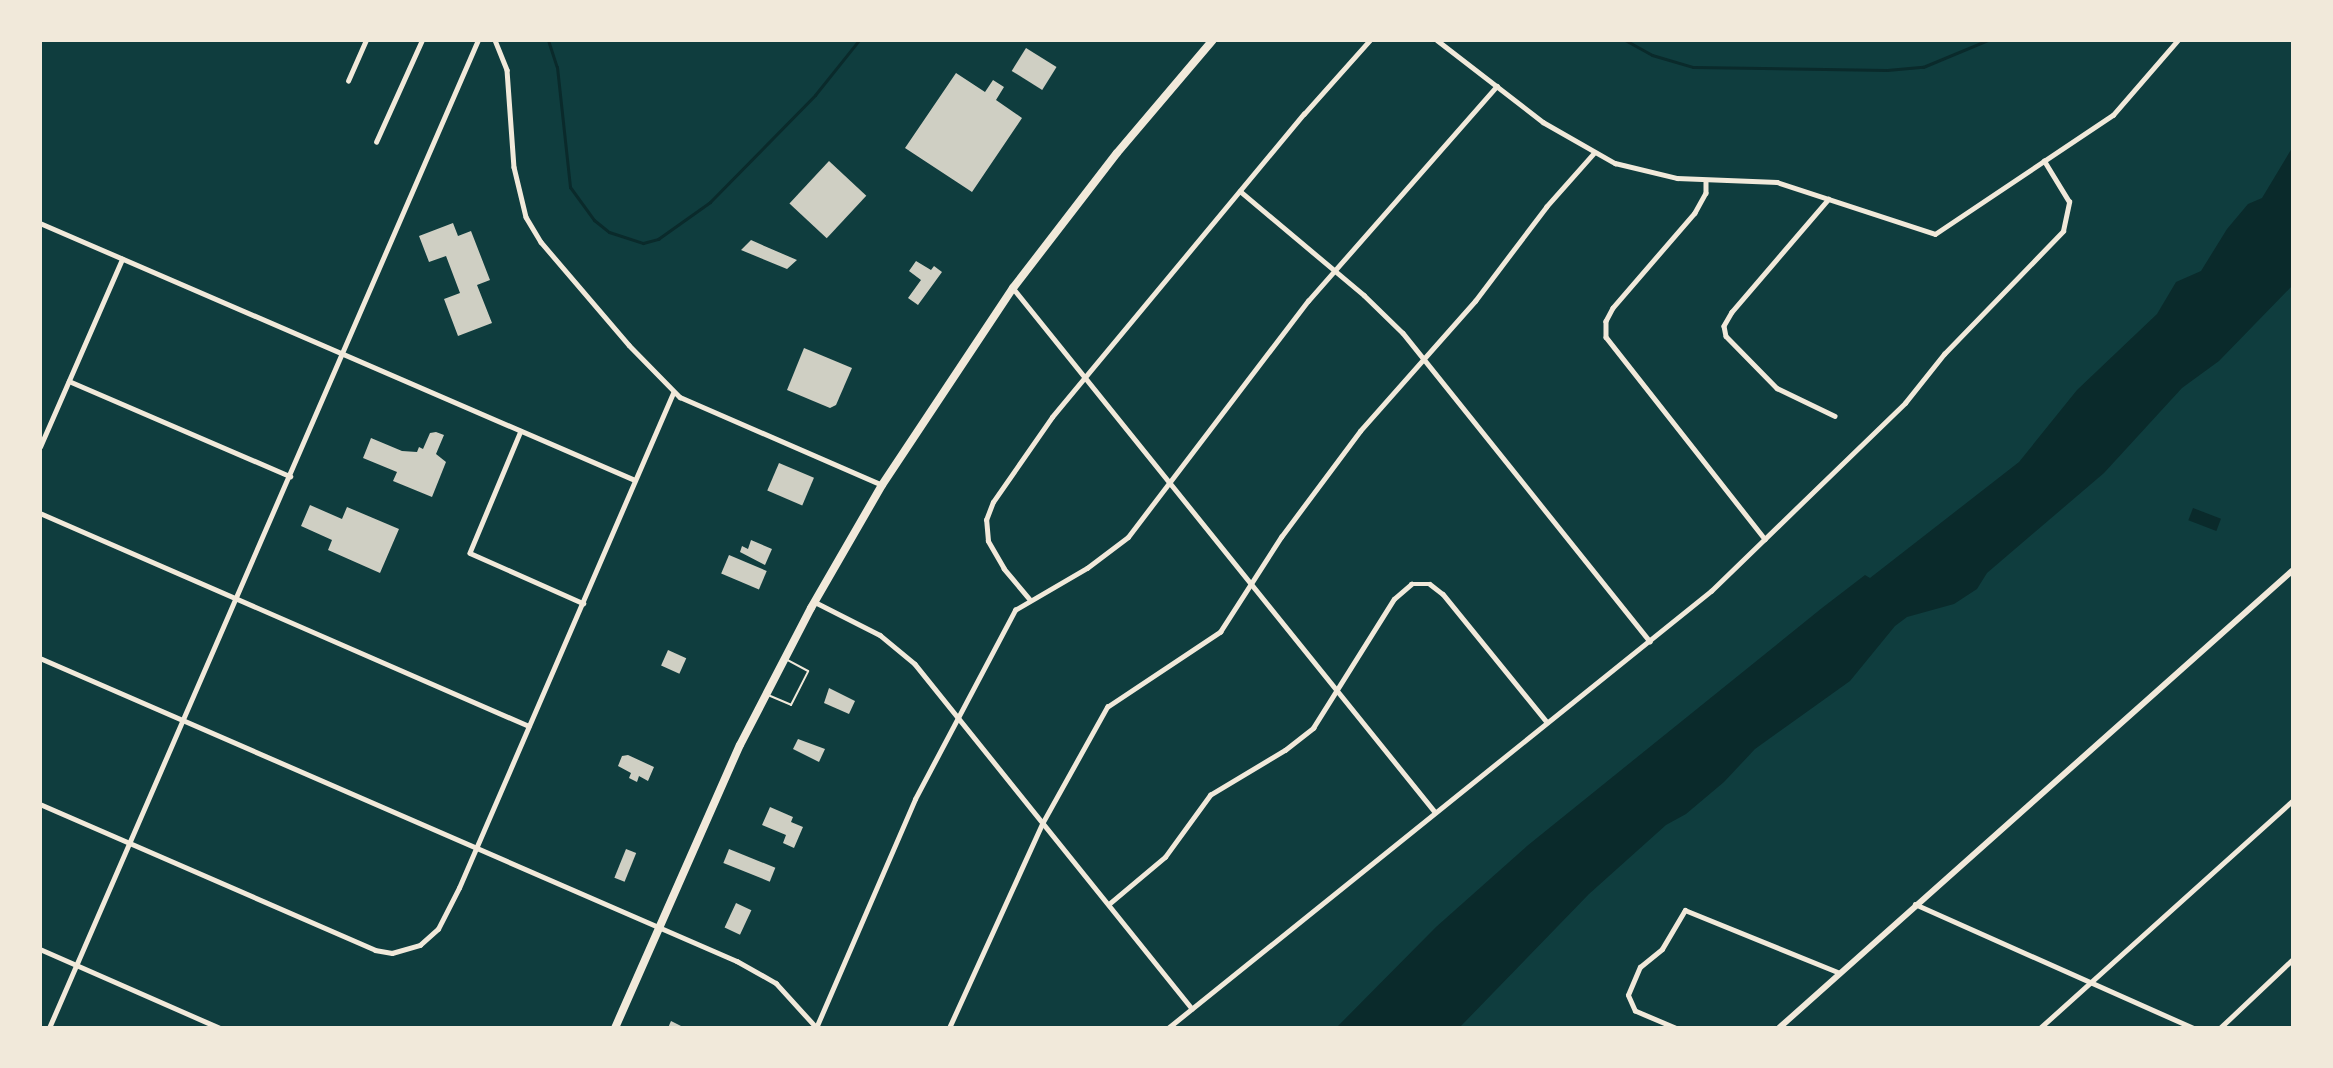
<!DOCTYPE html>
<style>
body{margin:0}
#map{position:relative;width:2333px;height:1068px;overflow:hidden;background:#0f3d3e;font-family:"Noto Sans",sans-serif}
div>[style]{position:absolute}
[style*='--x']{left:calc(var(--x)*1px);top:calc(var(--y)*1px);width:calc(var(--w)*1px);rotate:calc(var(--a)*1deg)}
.water>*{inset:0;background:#0a2a2b;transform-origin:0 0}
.stream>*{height:3px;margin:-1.5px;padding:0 1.5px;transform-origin:1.5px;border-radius:1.5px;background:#0a2a2b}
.building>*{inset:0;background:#cfcfc3;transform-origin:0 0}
.service>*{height:2px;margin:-1px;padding:0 1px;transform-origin:1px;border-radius:1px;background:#f1e9da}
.minor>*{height:4.5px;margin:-2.25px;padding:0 2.25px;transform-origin:2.25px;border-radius:2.25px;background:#f1e9da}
.tertiary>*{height:6px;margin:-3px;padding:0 3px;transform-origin:3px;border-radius:3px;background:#f1e9da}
.trunk>*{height:8px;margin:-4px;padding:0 4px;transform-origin:4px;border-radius:4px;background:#f1e9da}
span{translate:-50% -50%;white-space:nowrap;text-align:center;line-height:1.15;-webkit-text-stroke:4.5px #f1e9da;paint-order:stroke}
.frame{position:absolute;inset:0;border:42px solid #f1e9da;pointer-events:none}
</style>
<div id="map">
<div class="water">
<i style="clip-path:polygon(2292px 148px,2292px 286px,2219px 361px,2182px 388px,2104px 473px,1987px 573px,1977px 589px,1954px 604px,1907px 617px,1895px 626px,1850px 681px,1755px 749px,1724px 782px,1686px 814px,1666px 825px,1589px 894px,1460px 1027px,1337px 1027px,1436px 927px,1527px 846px,1822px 608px,1865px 575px,1870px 578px,2019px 462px,2077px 390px,2157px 314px,2176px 282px,2201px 271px,2227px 229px,2248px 204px,2262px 198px)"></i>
<i style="left:2193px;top:508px;width:30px;height:13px;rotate:21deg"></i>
</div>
<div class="stream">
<i style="--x:548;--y:40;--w:28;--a:72"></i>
<i style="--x:557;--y:67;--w:121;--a:83.8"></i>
<i style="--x:570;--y:187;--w:41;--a:54"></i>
<i style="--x:594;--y:220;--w:19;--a:39"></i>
<i style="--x:609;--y:232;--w:36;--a:18"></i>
<i style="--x:643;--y:243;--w:16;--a:-15"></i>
<i style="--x:658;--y:239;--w:64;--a:-35.4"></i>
<i style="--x:710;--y:202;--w:150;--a:-45.5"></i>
<i style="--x:815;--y:95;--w:70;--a:-51.3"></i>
<i style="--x:1625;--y:40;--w:31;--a:29"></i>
<i style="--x:1652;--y:55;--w:43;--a:16.3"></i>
<i style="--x:1693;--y:67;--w:194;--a:0.9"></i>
<i style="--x:1887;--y:70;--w:36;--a:-5"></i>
<i style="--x:1923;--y:67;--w:70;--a:-22.6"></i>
</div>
<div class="building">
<i style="left:1026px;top:48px;width:36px;height:27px;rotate:32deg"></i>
<i style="clip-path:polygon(956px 73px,985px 92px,993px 80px,1004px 87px,996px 100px,1022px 118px,972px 192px,905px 148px)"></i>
<i style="left:829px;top:161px;width:51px;height:58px;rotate:43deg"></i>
<i style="clip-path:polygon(453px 223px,458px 236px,471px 231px,490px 280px,477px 285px,492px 323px,458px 336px,444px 299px,460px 293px,446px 256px,429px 262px,419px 236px)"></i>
<i style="clip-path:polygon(751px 240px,769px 248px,797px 260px,787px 269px,741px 250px)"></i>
<i style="clip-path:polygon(916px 261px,931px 270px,934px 266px,942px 272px,918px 305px,908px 298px,921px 280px,909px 271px)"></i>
<i style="clip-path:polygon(804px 348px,852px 368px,836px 405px,830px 408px,787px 390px)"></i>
<i style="clip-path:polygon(436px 432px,444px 435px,436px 454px,446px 462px,432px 497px,393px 481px,397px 472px,363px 458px,371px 438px,402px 451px,417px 452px,419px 447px,423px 449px,430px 433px)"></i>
<i style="left:779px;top:463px;width:38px;height:30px;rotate:23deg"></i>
<i style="clip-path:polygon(310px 505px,342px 519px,347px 507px,399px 529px,380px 573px,328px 550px,332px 540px,301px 526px)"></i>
<i style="clip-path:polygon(751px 540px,772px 549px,765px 565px,740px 552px,742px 546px,748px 549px)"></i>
<i style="left:729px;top:555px;width:41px;height:20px;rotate:23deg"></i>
<i style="left:668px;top:650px;width:20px;height:17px;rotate:24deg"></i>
<i style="clip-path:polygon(829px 688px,855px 701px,849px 714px,824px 703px)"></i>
<i style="clip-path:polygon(798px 739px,825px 749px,819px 762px,793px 749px)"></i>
<i style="clip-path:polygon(628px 755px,654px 767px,648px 781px,639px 776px,637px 782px,629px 778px,631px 773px,618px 766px,622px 756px)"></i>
<i style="clip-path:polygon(770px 807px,793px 817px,791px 822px,803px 827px,794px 848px,783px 843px,786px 835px,762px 825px)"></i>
<i style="left:626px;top:849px;width:11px;height:31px;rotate:22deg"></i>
<i style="left:729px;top:849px;width:50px;height:15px;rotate:22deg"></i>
<i style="left:736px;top:903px;width:17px;height:27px;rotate:25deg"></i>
<i style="clip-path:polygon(671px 1021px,685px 1028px,668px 1028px)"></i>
</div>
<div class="service">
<i style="--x:768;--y:695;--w:25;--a:23"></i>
<i style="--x:791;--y:705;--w:38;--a:-63"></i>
<i style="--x:808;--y:671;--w:24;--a:-152"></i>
</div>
<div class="minor">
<i style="--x:495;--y:40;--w:32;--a:68"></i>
<i style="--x:507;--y:70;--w:97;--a:85.9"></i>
<i style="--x:514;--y:167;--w:51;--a:76.5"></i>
<i style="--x:526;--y:217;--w:29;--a:59"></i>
<i style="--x:541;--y:242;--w:135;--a:49.5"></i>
<i style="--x:629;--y:345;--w:73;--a:45.6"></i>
<i style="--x:680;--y:397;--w:220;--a:23.5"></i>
<i style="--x:1437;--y:40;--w:134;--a:37.7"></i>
<i style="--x:1543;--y:122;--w:83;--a:29.7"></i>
<i style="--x:1615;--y:163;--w:64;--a:13.6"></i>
<i style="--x:1677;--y:178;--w:100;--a:2.3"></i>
<i style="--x:1777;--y:182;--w:166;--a:18.2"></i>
<i style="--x:1935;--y:234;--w:214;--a:-33.8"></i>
<i style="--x:2113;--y:115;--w:99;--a:-49.1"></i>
<i style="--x:348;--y:81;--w:45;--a:-66.3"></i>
<i style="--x:376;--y:142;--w:112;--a:-65.7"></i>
<i style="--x:1706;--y:180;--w:13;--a:90"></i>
<i style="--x:1706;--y:193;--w:23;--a:119"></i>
<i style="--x:1695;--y:213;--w:125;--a:130.8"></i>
<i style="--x:1613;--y:308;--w:15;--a:118"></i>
<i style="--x:1606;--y:321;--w:16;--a:90"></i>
<i style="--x:1606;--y:337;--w:257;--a:51.8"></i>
<i style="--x:1240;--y:191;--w:162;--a:40"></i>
<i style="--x:1364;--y:295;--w:54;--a:44.3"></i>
<i style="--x:1403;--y:333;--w:395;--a:51.3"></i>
<i style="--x:1829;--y:199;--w:149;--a:130.6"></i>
<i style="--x:1732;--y:312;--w:16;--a:120"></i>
<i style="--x:1724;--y:326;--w:10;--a:79"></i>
<i style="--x:1726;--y:336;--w:73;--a:45.6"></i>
<i style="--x:1777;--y:388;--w:64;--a:25.8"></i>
<i style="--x:40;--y:223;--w:648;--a:23.36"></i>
<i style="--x:1013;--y:288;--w:673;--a:51.15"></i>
<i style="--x:69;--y:381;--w:241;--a:23.3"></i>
<i style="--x:521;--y:431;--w:132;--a:112.7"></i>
<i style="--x:470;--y:553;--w:124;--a:23.9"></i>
<i style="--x:40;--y:447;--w:205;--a:-66.4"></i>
<i style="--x:40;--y:513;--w:533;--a:23.54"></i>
<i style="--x:1029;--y:599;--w:39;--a:-130"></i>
<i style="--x:1004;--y:569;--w:32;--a:-120"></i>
<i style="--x:988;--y:541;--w:21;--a:-95"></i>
<i style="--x:986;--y:520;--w:19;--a:-69"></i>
<i style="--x:993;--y:502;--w:103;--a:-55.2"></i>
<i style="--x:1052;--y:417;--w:394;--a:-50.3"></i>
<i style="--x:1304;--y:114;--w:99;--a:-48.3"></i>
<i style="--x:815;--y:602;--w:73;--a:26.9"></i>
<i style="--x:880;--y:635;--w:45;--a:39.6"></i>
<i style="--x:915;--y:664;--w:442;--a:51.2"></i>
<i style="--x:40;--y:658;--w:760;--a:23.5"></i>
<i style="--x:737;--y:961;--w:45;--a:29.4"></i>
<i style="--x:776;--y:983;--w:59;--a:47.7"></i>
<i style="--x:40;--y:804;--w:365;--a:23.5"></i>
<i style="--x:375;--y:950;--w:17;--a:10"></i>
<i style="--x:392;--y:953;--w:29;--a:-16"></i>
<i style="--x:420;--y:945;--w:24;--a:-42"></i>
<i style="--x:438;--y:929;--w:46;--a:-62.9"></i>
<i style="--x:459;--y:888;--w:539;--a:-66.62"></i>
<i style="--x:1109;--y:904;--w:73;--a:-40"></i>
<i style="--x:1165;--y:857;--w:77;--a:-54"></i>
<i style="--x:1210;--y:795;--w:87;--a:-31"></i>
<i style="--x:1285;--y:750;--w:36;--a:-38"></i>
<i style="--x:1313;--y:728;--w:152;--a:-57.9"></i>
<i style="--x:1394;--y:599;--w:23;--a:-41"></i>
<i style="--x:1411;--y:584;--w:19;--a:0"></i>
<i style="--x:1430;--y:584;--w:16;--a:38"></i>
<i style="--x:1443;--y:594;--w:165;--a:50.9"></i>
<i style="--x:1915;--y:904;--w:304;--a:24"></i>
<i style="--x:40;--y:949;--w:197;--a:23.7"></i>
<i style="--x:49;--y:1028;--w:1077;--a:-66.53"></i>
<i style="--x:816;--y:1028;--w:249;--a:-66.6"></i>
<i style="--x:915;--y:799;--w:214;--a:-62.1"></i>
<i style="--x:1015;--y:610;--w:83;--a:-30.3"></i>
<i style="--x:1087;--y:568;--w:51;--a:-37.1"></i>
<i style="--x:1128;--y:537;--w:297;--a:-52.7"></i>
<i style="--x:1308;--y:301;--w:286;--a:-48.7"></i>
<i style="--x:949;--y:1028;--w:226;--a:-65.5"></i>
<i style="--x:1043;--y:822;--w:132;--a:-60.9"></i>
<i style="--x:1107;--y:707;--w:136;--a:-33.6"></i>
<i style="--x:1220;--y:632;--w:113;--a:-57.3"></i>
<i style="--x:1281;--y:537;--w:132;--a:-53.3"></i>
<i style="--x:1360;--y:431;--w:174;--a:-48.5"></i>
<i style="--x:1475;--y:301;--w:118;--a:-52.9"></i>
<i style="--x:1546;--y:207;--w:72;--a:-48.4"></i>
<i style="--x:1168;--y:1028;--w:697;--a:-38.83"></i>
<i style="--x:1711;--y:591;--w:270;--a:-44.1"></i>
<i style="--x:1905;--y:403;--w:63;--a:-51.5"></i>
<i style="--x:1944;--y:354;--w:171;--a:-45.9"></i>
<i style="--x:2063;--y:231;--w:30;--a:-78"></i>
<i style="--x:2069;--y:202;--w:48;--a:-121.4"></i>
<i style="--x:1675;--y:1028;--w:43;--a:-157"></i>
<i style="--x:1635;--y:1011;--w:17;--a:-114"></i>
<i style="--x:1628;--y:995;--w:30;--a:-67"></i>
<i style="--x:1640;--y:967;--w:28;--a:-39"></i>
<i style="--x:1662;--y:949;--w:45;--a:-59.5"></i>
<i style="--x:1685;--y:910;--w:167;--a:22.1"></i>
<i style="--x:2040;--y:1028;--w:339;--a:-42"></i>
<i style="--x:2220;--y:1028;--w:99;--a:-43.4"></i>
</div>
<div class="tertiary">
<i style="--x:1779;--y:1028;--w:687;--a:-41.7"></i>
</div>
<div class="trunk">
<i style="--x:615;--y:1028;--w:309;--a:-66.2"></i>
<i style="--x:740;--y:745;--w:154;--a:-62.6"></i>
<i style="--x:811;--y:608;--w:142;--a:-60"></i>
<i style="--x:882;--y:485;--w:237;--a:-56.4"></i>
<i style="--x:1013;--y:288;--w:170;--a:-52.4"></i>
<i style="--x:1117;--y:153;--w:148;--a:-49.7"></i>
</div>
<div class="frame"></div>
</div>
